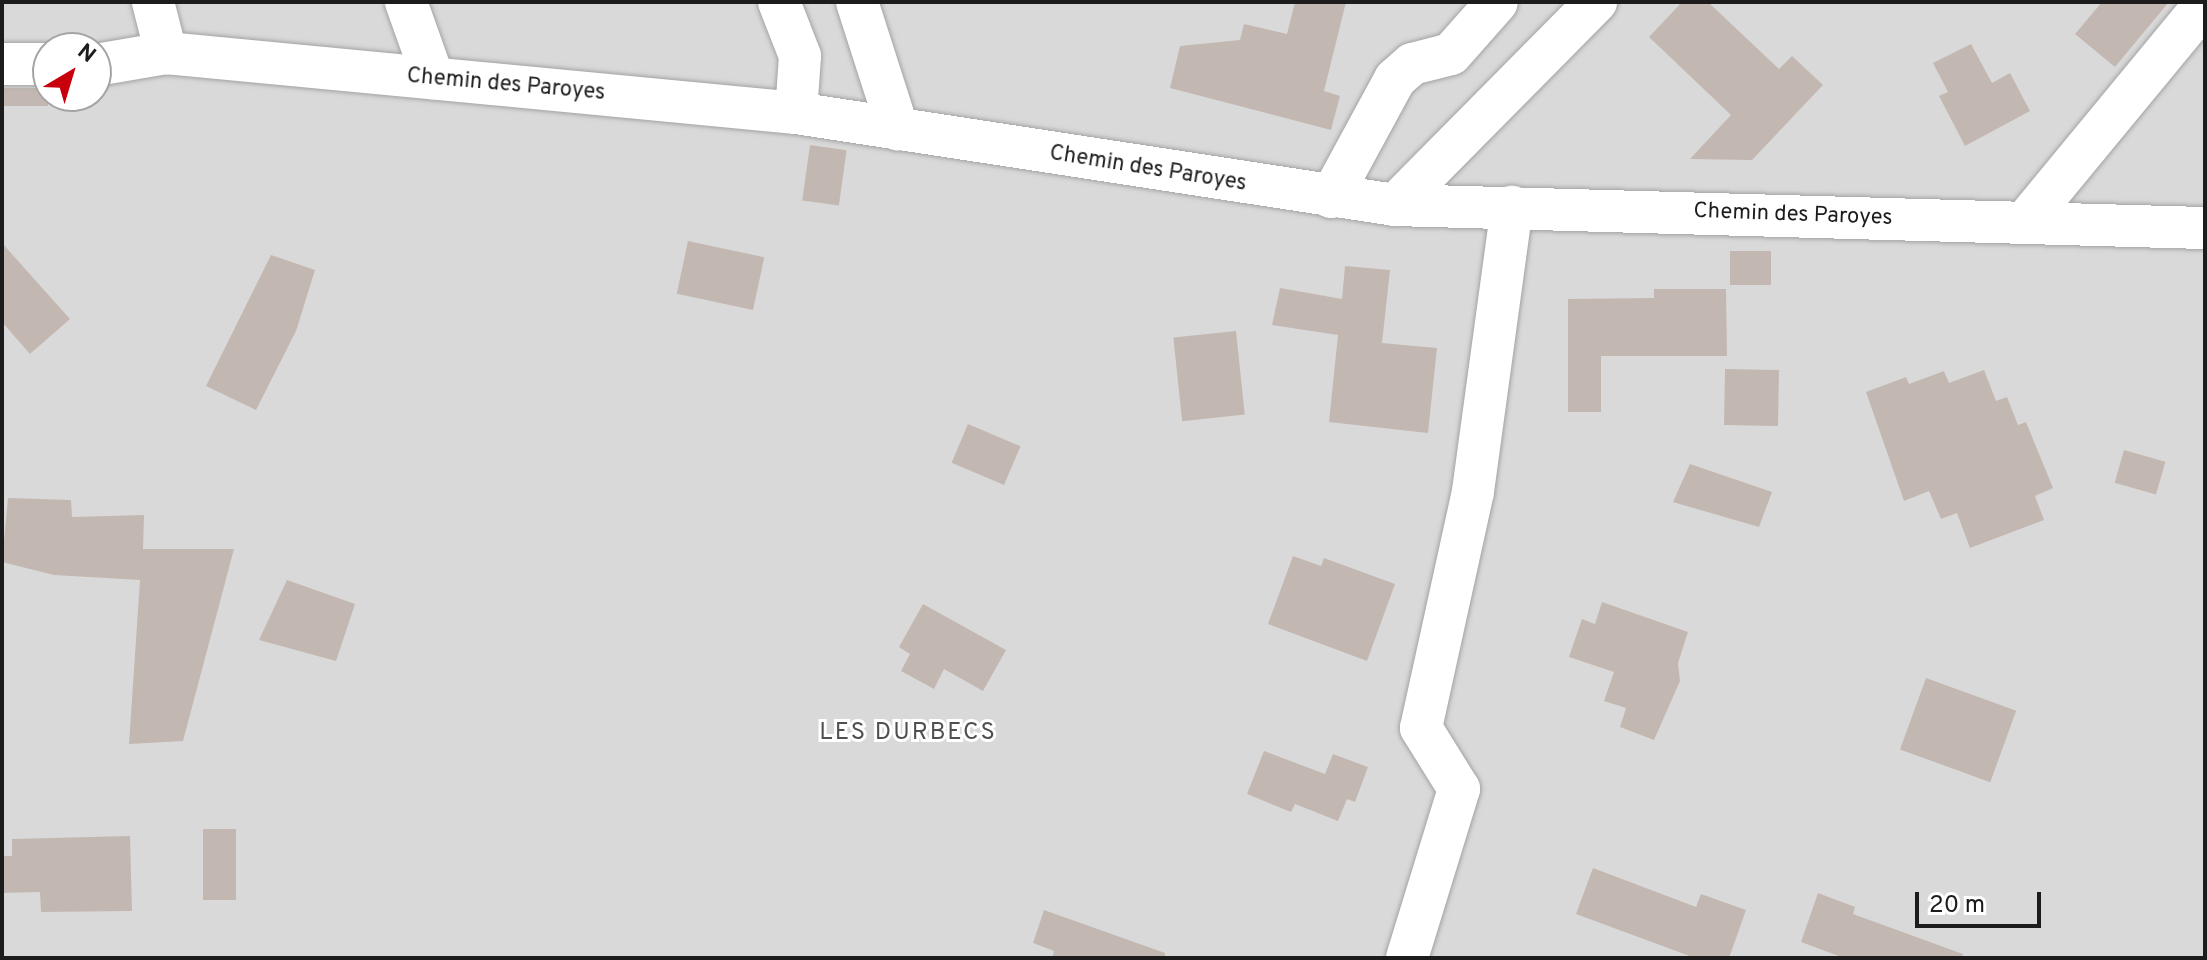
<!DOCTYPE html>
<style>
body{margin:0}
#map{position:relative;width:2207px;height:960px;overflow:hidden;background:#eee9e1;font-family:Overpass,sans-serif}
div>[style]{position:absolute}
[style*='--x']{left:calc(var(--x)*1px);top:calc(var(--y)*1px);width:calc(var(--w)*1px);rotate:calc(var(--a)*1deg)}
.residential>*{inset:0;background:#dad9d9}
.building>*{inset:0;background:#c2b8b1;transform-origin:0 0}
.roads{filter:drop-shadow(0 0 2px #a3a3a3) drop-shadow(0 0 2px #a3a3a3)}
.minor>*{height:42px;margin:-21px;padding:0 21px;transform-origin:21px;border-radius:21px;background:#fff}
span{translate:-50% -50%;white-space:nowrap;text-align:center;line-height:1.15;-webkit-text-stroke:6px #fff;paint-order:stroke}
.street-label{font-size:22px;color:#1c1c1c}
.neighbourhood-label{font-size:24px;color:#4f4f4f;letter-spacing:2px}
.frame{position:absolute;inset:0;border:4px solid #1c1c1c;pointer-events:none}
.north{position:absolute;left:32px;top:32px;width:80px;height:80px;box-sizing:border-box;background:#fff;border:2px solid #a4a4a4;border-radius:50%;rotate:38deg;font-size:22px;font-weight:700;line-height:32px;text-align:center;color:#1c1c1c}
.north::after{content:'';display:block;margin:auto;width:28px;height:36px;background:#c8000c;clip-path:polygon(50% 0,100% 100%,50% 72%,0 100%)}
.scale{position:absolute;left:1915px;top:892px;width:126px;height:36px;box-sizing:border-box;border:4px solid #1c1c1c;border-top:0;padding-left:10px;font-size:24px;line-height:28px;white-space:nowrap;color:#1c1c1c;-webkit-text-stroke:6px #fff;paint-order:stroke}
</style>
<div id="map">
<div class="residential">
<i style="clip-path:polygon(evenodd,2px 2px,2205px 2px,2205px 958px,2px 958px,2px 2px,48px 48px,96px 48px,96px 96px,48px 96px,48px 48px)"></i>
</div>
<div class="building">
<i style="clip-path:polygon(1295px 2px,1346px 2px,1324px 91px,1340px 96px,1331px 130px,1170px 88px,1180px 46px,1240px 40px,1244px 24px,1287px 34px)"></i>
<i style="clip-path:polygon(1682px 2px,1708px 2px,1779px 69px,1792px 56px,1823px 85px,1752px 160px,1690px 159px,1731px 115px,1649px 37px)"></i>
<i style="clip-path:polygon(2102px 2px,2169px 2px,2115px 67px,2075px 34px)"></i>
<i style="clip-path:polygon(1971px 44px,1992px 83px,2010px 73px,2030px 111px,1965px 146px,1939px 96px,1948px 92px,1933px 63px)"></i>
<i style="left:2px;top:88px;width:46px;height:18px"></i>
<i style="left:810px;top:145px;width:37px;height:56px;rotate:8deg"></i>
<i style="left:688px;top:241px;width:78px;height:54px;rotate:12deg"></i>
<i style="clip-path:polygon(2px 243px,70px 319px,30px 354px,2px 322px)"></i>
<i style="left:1730px;top:251px;width:41px;height:34px"></i>
<i style="clip-path:polygon(271px 255px,315px 270px,296px 331px,256px 410px,206px 386px)"></i>
<i style="clip-path:polygon(1345px 266px,1390px 270px,1382px 343px,1437px 348px,1428px 433px,1329px 422px,1338px 335px,1272px 325px,1280px 288px,1342px 299px)"></i>
<i style="clip-path:polygon(1654px 289px,1726px 289px,1727px 356px,1601px 356px,1601px 412px,1568px 412px,1568px 299px,1654px 298px)"></i>
<i style="left:1236px;top:331px;width:84px;height:63px;rotate:84deg"></i>
<i style="left:1725px;top:369px;width:54px;height:56px;rotate:1deg"></i>
<i style="clip-path:polygon(1984px 370px,1996px 401px,2007px 397px,2018px 425px,2026px 422px,2053px 488px,2035px 496px,2044px 520px,1970px 548px,1957px 513px,1941px 519px,1929px 491px,1904px 501px,1866px 392px,1906px 377px,1909px 384px,1944px 371px,1949px 383px)"></i>
<i style="left:968px;top:424px;width:57px;height:42px;rotate:23deg"></i>
<i style="left:2124px;top:450px;width:43px;height:34px;rotate:16deg"></i>
<i style="clip-path:polygon(1690px 464px,1772px 492px,1759px 527px,1673px 502px)"></i>
<i style="clip-path:polygon(8px 498px,71px 500px,72px 517px,144px 515px,143px 549px,234px 549px,183px 741px,129px 744px,140px 580px,54px 575px,2px 562px)"></i>
<i style="clip-path:polygon(1293px 556px,1321px 566px,1324px 558px,1395px 584px,1367px 661px,1268px 624px)"></i>
<i style="clip-path:polygon(287px 580px,355px 604px,336px 661px,259px 640px)"></i>
<i style="clip-path:polygon(1602px 602px,1688px 632px,1678px 663px,1680px 681px,1654px 740px,1620px 727px,1626px 708px,1604px 701px,1614px 672px,1569px 657px,1582px 619px,1595px 624px)"></i>
<i style="clip-path:polygon(923px 604px,1006px 650px,983px 691px,944px 669px,934px 689px,901px 671px,910px 654px,899px 647px)"></i>
<i style="left:1926px;top:678px;width:96px;height:76px;rotate:20deg"></i>
<i style="clip-path:polygon(1264px 751px,1325px 774px,1333px 754px,1368px 767px,1355px 802px,1347px 799px,1338px 821px,1295px 804px,1291px 812px,1247px 794px)"></i>
<i style="left:203px;top:829px;width:33px;height:71px"></i>
<i style="clip-path:polygon(130px 836px,132px 911px,41px 912px,40px 892px,2px 893px,2px 856px,12px 856px,12px 839px)"></i>
<i style="clip-path:polygon(1593px 868px,1696px 907px,1701px 894px,1746px 910px,1729px 958px,1695px 958px,1576px 914px)"></i>
<i style="clip-path:polygon(1818px 893px,1855px 907px,1853px 914px,1963px 954px,1962px 958px,1844px 958px,1801px 942px)"></i>
<i style="clip-path:polygon(1044px 910px,1165px 953px,1165px 958px,1052px 958px,1054px 951px,1033px 943px)"></i>
</div>
<div class="roads">
<div class="minor">
<i style="--x:153;--y:2;--w:53;--a:75.7"></i>
<i style="--x:406;--y:2;--w:81;--a:70.4"></i>
<i style="--x:779;--y:2;--w:58;--a:68.7"></i>
<i style="--x:800;--y:56;--w:57;--a:94"></i>
<i style="--x:857;--y:2;--w:134;--a:72.2"></i>
<i style="--x:2;--y:64;--w:46;--a:0"></i>
<i style="--x:96;--y:65;--w:71;--a:-9.7"></i>
<i style="--x:166;--y:53;--w:633;--a:5.44"></i>
<i style="--x:796;--y:113;--w:606;--a:8.73"></i>
<i style="--x:1395;--y:205;--w:810;--a:1.63"></i>
<i style="--x:1331;--y:197;--w:134;--a:-61.5"></i>
<i style="--x:1395;--y:79;--w:23;--a:-41"></i>
<i style="--x:1412;--y:64;--w:40;--a:-14.4"></i>
<i style="--x:1451;--y:54;--w:69;--a:-48.5"></i>
<i style="--x:1395;--y:205;--w:286;--a:-45.3"></i>
<i style="--x:2026;--y:221;--w:281;--a:-50.5"></i>
<i style="--x:1407;--y:958;--w:177;--a:-72.9"></i>
<i style="--x:1459;--y:789;--w:72;--a:-121.9"></i>
<i style="--x:1421;--y:728;--w:243;--a:-77.6"></i>
<i style="--x:1473;--y:491;--w:287;--a:-82.2"></i>
</div>
</div>
<div class="street-label">
<span style="left:506px;top:85px;rotate:5deg">Chemin des Paroyes</span>
<span style="left:1148px;top:169px;rotate:9deg">Chemin des Paroyes</span>
<span style="left:1793px;top:215px;rotate:2deg">Chemin des Paroyes</span>
</div>
<div class="neighbourhood-label">
<span style="left:908px;top:734px">LES DURBECS</span>
</div>
<div class="frame"></div>
<div class="north">N</div>
<div class="scale">20 m</div>
</div>
